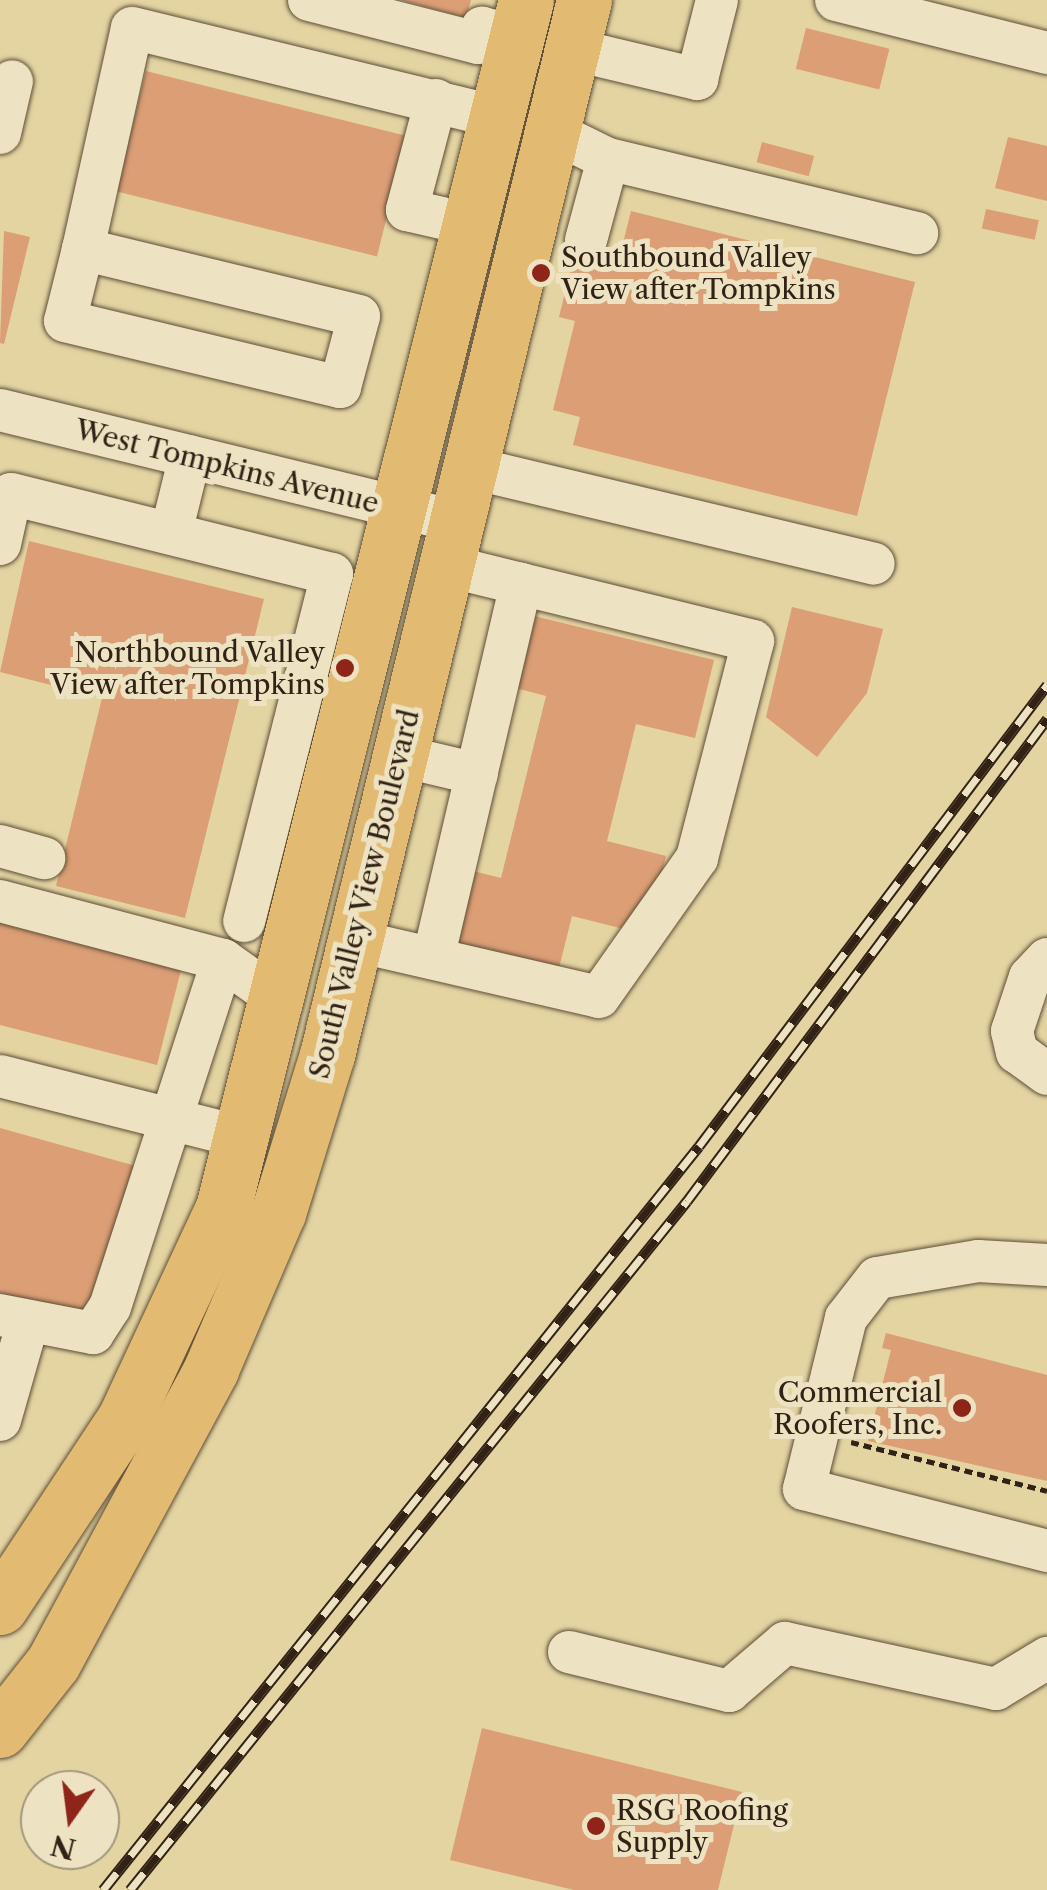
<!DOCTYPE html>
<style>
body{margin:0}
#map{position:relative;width:1047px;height:1890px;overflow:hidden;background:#e4d4a2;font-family:"Libre Caslon Text",serif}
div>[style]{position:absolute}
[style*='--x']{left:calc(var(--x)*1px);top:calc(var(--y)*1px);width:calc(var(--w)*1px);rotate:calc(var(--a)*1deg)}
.building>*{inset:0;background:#db9e75;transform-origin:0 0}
.path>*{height:5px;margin-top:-2.5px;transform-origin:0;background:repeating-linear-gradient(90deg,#312215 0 8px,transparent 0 13px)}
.roads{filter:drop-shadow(0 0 2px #5e4e38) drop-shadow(0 0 2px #5e4e38)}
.minor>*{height:42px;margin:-21px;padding:0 21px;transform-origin:21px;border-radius:21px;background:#ede3c3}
.major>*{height:55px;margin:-27.5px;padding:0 27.5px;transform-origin:27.5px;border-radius:27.5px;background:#e2ba71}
.rail>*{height:11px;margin-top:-5.5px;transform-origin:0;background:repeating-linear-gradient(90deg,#ede3c3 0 22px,#312215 0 44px);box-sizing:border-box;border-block:2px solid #312215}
.dots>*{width:28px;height:28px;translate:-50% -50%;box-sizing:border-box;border:5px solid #ede3c3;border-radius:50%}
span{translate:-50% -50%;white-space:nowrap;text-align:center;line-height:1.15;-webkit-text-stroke:10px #ede3c3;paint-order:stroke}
.poi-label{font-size:28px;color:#312215}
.left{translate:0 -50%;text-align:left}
.right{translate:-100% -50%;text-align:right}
.street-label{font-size:28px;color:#312215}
.north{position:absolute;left:20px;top:1770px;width:100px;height:100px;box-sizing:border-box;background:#ede3c3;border:2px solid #a2967d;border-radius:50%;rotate:194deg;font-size:28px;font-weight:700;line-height:40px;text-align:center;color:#312215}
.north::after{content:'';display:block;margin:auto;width:35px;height:45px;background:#8f2418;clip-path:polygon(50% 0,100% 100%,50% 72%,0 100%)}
</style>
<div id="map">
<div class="building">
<i style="clip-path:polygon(401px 0,471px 0,466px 18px)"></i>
<i style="left:806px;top:28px;width:86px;height:42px;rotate:14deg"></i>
<i style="left:146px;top:71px;width:269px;height:124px;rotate:14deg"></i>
<i style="clip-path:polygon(1008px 137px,1047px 146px,1047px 201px,995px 188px)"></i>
<i style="left:762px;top:142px;width:54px;height:21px;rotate:15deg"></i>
<i style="left:986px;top:209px;width:54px;height:20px;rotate:12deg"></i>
<i style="clip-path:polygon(631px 211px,915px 282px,857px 516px,573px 445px,580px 417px,553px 410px,575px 321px,559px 317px,575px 252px,618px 263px)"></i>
<i style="clip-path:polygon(4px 231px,30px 237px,4px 344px,0 343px)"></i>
<i style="clip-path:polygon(29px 541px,264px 599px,185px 918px,56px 886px,102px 698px,0 672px)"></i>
<i style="clip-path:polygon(792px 607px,883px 629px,867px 693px,817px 757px,766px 717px)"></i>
<i style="clip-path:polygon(530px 615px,714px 660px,695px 738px,636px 724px,607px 841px,666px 856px,653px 910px,624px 929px,572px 916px,559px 968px,451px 941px,469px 870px,501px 878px,546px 696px,512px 687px)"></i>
<i style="clip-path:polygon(0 915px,183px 962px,157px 1065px,0 1025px)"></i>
<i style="clip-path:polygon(0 1128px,136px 1166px,94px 1317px,0 1293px)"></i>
<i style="clip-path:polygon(886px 1333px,1047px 1375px,1047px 1481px,868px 1441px,891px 1350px,882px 1348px)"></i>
<i style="clip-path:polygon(482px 1728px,742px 1792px,718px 1890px,574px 1890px,450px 1860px)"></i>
</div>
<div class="path">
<i style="--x:851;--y:1442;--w:202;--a:14"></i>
</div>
<div class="roads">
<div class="minor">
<i style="--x:309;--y:0;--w:174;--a:14.3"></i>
<i style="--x:478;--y:43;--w:16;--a:-75"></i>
<i style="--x:482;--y:28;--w:36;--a:13"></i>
<i style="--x:836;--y:0;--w:218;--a:14.1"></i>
<i style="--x:571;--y:49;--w:130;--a:13.4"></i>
<i style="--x:697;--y:79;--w:81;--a:-75.8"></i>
<i style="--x:436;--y:100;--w:114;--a:104.8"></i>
<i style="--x:407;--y:210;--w:67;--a:13"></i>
<i style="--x:551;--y:131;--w:64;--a:26.2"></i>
<i style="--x:608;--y:159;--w:318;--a:13.5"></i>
<i style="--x:0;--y:133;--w:53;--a:-77"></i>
<i style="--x:586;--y:240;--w:84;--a:-74.8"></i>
<i style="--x:83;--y:249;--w:74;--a:104"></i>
<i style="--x:65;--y:321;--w:283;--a:13.5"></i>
<i style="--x:340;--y:387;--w:73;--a:-75"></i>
<i style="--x:359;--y:316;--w:284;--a:-166.4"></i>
<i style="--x:83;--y:249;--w:226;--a:-77.5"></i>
<i style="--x:132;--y:28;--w:377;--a:13.7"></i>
<i style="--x:0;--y:410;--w:468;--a:13.7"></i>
<i style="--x:468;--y:467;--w:417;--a:13.4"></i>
<i style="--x:171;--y:533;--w:79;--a:-76.1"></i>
<i style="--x:0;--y:544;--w:51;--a:-77.6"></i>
<i style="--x:11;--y:494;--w:331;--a:14"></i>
<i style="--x:332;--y:574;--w:358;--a:104.2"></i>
<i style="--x:444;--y:565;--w:79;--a:13.9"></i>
<i style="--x:397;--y:755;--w:82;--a:13.4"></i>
<i style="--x:0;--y:846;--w:46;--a:15.3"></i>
<i style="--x:0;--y:901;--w:231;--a:14.8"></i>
<i style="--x:223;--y:960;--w:71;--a:35.3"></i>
<i style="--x:352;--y:940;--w:253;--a:13"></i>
<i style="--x:599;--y:997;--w:170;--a:-54.8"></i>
<i style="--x:697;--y:858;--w:224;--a:-75.5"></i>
<i style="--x:753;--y:641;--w:239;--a:-166.2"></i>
<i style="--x:521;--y:584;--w:384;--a:103.2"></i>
<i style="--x:1047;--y:959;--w:25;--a:133"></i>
<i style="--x:1030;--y:977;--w:57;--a:108.4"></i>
<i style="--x:1012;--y:1031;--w:22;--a:77"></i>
<i style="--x:1017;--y:1052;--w:37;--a:36"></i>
<i style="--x:0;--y:1076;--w:253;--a:14.2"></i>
<i style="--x:1047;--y:1265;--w:69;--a:-176.7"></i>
<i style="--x:978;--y:1261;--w:102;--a:170.4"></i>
<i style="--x:877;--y:1278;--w:51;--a:127.8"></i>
<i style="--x:846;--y:1318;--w:176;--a:103.8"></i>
<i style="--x:804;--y:1489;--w:251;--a:14.3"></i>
<i style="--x:0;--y:1315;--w:95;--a:11"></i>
<i style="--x:93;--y:1333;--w:31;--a:-57"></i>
<i style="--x:110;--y:1307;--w:365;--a:-72"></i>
<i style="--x:0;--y:1420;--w:102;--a:-74.1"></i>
<i style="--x:569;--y:1652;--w:165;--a:13.7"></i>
<i style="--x:729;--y:1691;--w:74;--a:-40.6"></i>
<i style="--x:785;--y:1643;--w:216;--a:12.3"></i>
<i style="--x:996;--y:1689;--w:60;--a:-31.3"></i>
</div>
<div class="major">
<i style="--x:0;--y:1607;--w:224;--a:-56.5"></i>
<i style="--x:124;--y:1420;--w:234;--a:-65"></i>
<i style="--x:223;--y:1208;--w:1245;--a:-75.92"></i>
<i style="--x:0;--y:1730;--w:85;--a:-51.7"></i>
<i style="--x:53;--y:1663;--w:334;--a:-61.7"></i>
<i style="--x:211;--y:1369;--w:170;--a:-66.8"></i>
<i style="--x:278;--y:1213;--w:165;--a:-72.8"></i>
<i style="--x:327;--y:1055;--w:1086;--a:-76.31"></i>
</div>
</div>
<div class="rail">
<i style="--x:103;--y:1890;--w:953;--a:-51.3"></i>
<i style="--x:699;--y:1146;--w:578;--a:-52.95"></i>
<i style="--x:130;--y:1890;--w:886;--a:-51.05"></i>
<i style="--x:687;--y:1201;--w:602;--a:-53.24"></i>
</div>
<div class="dots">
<i style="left:541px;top:273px;background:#8f2418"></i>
<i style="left:345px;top:668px;background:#8f2418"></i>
<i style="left:962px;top:1408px;background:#8f2418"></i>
<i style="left:596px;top:1826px;background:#8f2418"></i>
</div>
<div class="poi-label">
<span class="left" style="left:561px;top:273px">Southbound Valley<br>View after Tompkins</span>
<span class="right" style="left:325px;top:668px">Northbound Valley<br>View after Tompkins</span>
<span class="right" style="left:942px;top:1408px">Commercial<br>Roofers, Inc.</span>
<span class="left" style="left:616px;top:1826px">RSG Roofing<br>Supply</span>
</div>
<div class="street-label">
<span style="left:227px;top:466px;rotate:14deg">West Tompkins Avenue</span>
<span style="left:364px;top:894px;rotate:-76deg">South Valley View Boulevard</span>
</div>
<div class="north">N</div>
</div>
